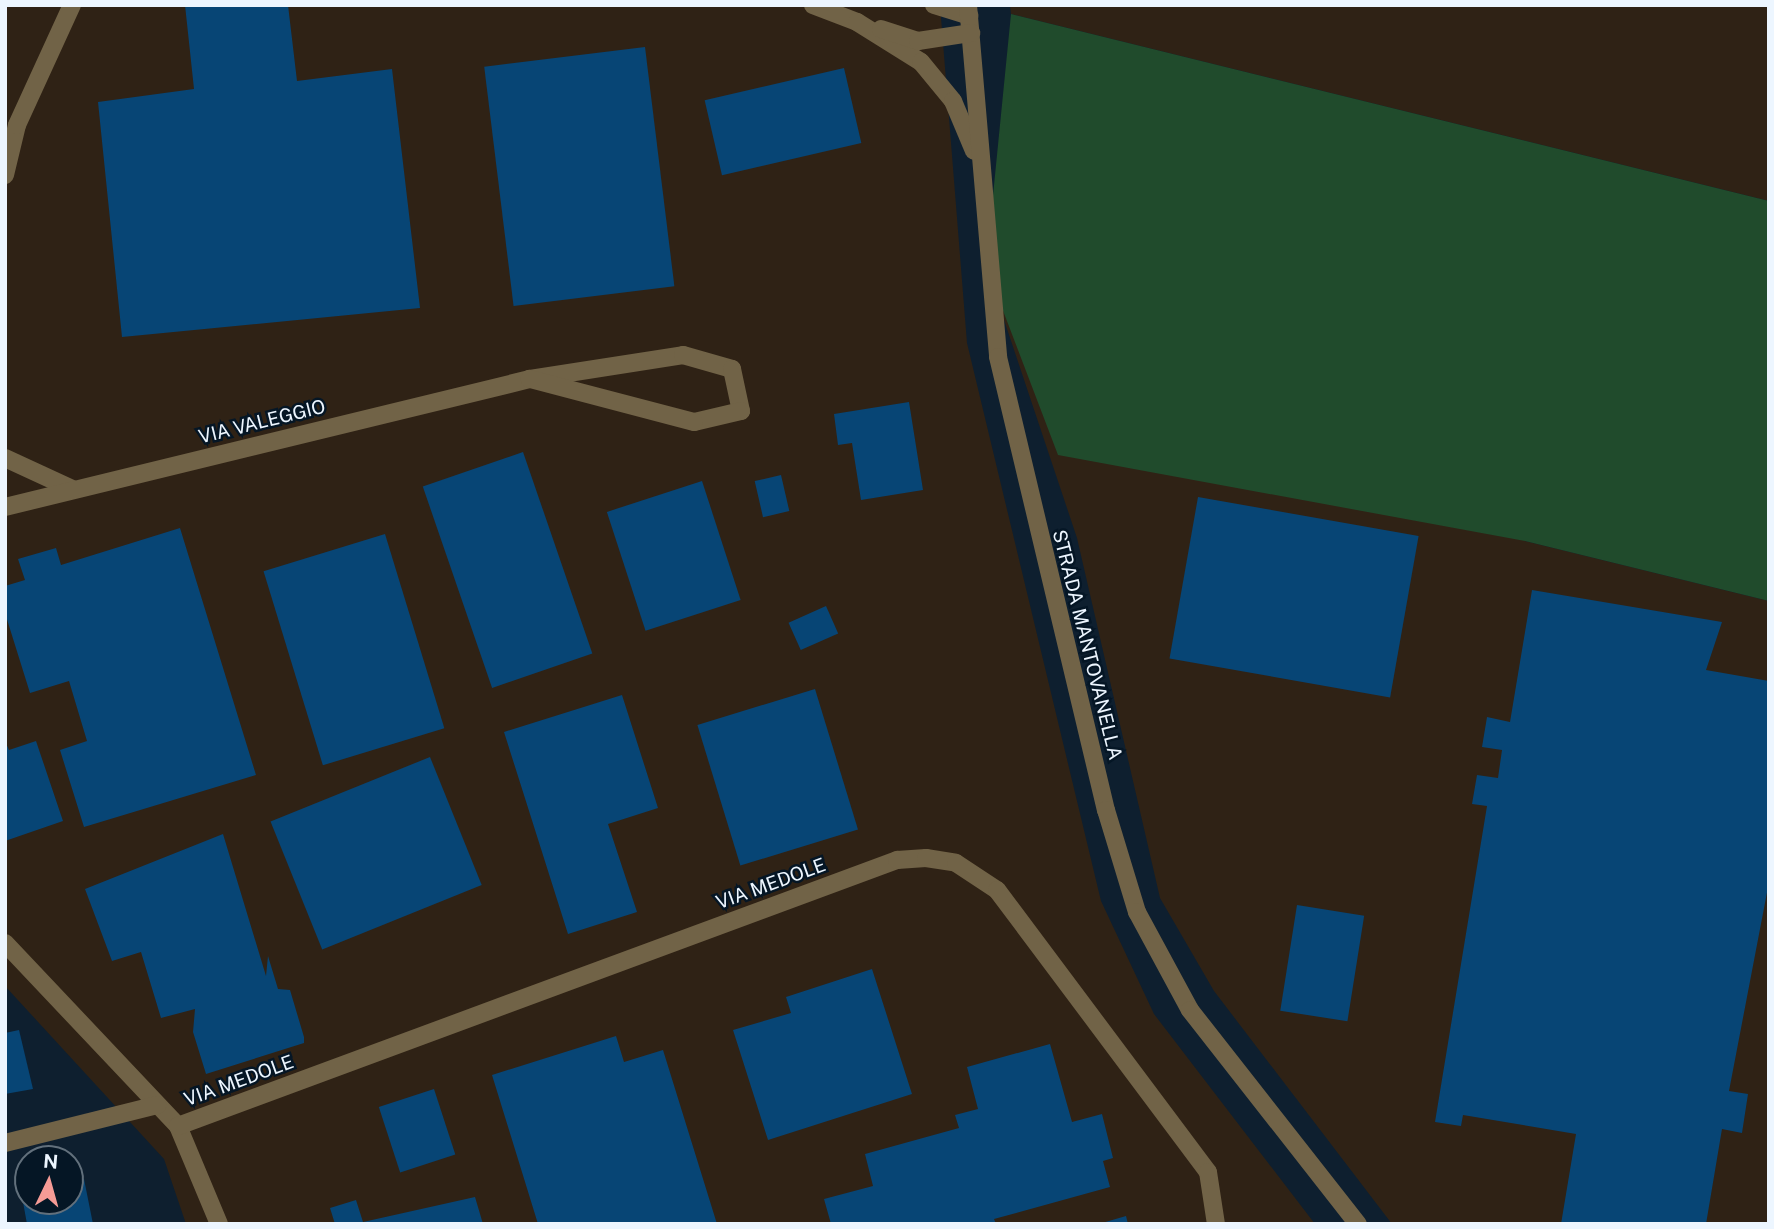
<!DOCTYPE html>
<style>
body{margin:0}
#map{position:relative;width:1774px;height:1229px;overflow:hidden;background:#0e1f2f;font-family:"Public Sans",sans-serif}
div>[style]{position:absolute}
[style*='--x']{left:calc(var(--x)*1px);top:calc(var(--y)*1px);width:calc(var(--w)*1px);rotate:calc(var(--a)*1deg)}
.industrial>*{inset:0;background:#2f2215}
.green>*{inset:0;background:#204b2c}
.building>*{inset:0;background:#074575;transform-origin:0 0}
.minor>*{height:18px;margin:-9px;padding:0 9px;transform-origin:9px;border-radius:9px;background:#716347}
span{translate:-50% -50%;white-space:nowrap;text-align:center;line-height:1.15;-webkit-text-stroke:5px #051625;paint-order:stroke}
.street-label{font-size:19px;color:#edf6ff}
.frame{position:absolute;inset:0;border:7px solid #edf6ff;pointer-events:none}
.north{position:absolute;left:14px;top:1145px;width:70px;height:70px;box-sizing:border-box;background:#051625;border:2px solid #62707c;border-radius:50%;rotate:5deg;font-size:19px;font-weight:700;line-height:28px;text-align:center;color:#edf6ff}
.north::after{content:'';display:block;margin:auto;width:24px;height:32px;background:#f59b96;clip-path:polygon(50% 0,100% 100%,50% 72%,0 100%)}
</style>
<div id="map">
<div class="industrial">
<i style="clip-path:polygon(5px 5px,940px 5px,967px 343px,1101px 901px,1154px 1014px,1315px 1224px,186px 1224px,164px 1159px,5px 986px)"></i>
<i style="clip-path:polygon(1010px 5px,1769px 5px,1769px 201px,1011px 14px)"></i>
<i style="clip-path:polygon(986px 266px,1525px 541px,1769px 601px,1769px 1224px,1392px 1224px,1214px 991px,1160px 898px,1077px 538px)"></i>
</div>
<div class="green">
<i style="clip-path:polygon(1011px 14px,1769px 201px,1769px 601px,1525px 541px,1058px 455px,986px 266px)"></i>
</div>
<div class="building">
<i style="clip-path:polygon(185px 5px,288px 5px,297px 81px,392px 69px,420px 308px,122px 337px,98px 102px,194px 89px)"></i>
<i style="left:645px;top:47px;width:241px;height:162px;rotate:83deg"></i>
<i style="left:844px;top:68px;width:77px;height:143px;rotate:77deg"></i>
<i style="clip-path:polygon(909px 402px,923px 490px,861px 500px,852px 443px,838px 445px,834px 414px)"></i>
<i style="left:523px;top:452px;width:213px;height:106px;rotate:71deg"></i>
<i style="left:781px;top:475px;width:37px;height:27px;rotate:77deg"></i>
<i style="left:702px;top:481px;width:125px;height:100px;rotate:72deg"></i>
<i style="left:1198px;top:497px;width:224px;height:164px;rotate:10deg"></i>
<i style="clip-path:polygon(180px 528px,256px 775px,84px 827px,60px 750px,87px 741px,69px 681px,30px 693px,5px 613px,5px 586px,25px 580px,18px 559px,56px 548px,61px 565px)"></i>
<i style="left:385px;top:534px;width:203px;height:127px;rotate:73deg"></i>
<i style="clip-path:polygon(1532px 590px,1722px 622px,1706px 670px,1769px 681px,1769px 882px,1729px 1091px,1748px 1094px,1742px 1133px,1722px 1129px,1706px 1224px,1561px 1224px,1576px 1134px,1463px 1115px,1461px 1126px,1435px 1122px,1487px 806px,1472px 804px,1477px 775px,1498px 778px,1502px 750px,1482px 747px,1487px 717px,1510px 722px)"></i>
<i style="left:826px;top:606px;width:30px;height:41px;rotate:66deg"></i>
<i style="left:815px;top:689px;width:147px;height:123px;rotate:73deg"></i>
<i style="clip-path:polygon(622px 695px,658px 808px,608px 824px,637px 912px,568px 934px,504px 732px)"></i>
<i style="clip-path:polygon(5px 741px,9px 750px,36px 741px,63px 821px,5px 841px)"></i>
<i style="left:430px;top:757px;width:138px;height:172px;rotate:68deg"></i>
<i style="clip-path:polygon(223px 834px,266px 976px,268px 956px,278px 989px,290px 990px,304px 1037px,304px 1043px,206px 1074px,193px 1032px,195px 1009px,161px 1018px,141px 952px,112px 961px,85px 889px)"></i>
<i style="left:1297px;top:905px;width:68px;height:107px;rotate:9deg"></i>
<i style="clip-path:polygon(872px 969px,912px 1094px,768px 1140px,733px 1030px,791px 1013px,786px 997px)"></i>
<i style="clip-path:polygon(19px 1030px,33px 1089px,5px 1094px,5px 1033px)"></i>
<i style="clip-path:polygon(616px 1036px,624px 1062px,663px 1050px,717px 1224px,538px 1224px,492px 1075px)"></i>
<i style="clip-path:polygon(1050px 1044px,1072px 1122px,1102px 1114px,1113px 1158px,1103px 1161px,1110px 1187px,994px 1219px,996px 1224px,831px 1224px,824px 1199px,873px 1186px,865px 1154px,959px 1128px,955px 1115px,978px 1109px,967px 1067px)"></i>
<i style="left:434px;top:1089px;width:69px;height:58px;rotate:72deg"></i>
<i style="clip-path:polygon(84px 1179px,93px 1224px,27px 1224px,21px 1191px,28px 1189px,28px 1201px,70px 1201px,70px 1181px)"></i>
<i style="clip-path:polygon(475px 1197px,483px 1224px,335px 1224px,330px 1208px,356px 1200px,363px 1222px)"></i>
<i style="clip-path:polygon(1126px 1216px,1128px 1224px,1102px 1224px,1102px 1223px)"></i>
</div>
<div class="minor">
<i style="--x:813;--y:5;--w:47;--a:21.1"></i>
<i style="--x:857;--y:22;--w:75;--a:32"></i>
<i style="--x:921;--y:62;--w:50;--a:50.6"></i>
<i style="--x:953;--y:101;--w:54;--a:67.2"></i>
<i style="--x:934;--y:5;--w:37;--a:17"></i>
<i style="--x:968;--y:5;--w:353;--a:85.1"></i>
<i style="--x:998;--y:357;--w:466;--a:76.6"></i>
<i style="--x:1106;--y:810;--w:107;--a:73.1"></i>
<i style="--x:1137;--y:912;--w:111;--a:61.6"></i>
<i style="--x:1190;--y:1010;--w:272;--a:51.9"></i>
<i style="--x:881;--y:29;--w:39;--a:18"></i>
<i style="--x:918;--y:41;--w:54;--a:-8.6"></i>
<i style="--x:5;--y:175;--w:51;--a:-76.5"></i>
<i style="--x:17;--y:125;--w:132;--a:-65.4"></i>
<i style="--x:5;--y:458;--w:74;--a:24.8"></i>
<i style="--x:5;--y:507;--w:540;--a:-13.7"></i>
<i style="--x:530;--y:379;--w:155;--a:-8.9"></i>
<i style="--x:683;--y:355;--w:51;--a:15.9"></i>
<i style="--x:732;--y:369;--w:43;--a:77.9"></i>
<i style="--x:741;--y:411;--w:48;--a:166.8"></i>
<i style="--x:694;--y:422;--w:170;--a:-165.3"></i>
<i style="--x:5;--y:943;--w:252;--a:46.6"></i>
<i style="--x:178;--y:1126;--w:106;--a:67.3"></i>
<i style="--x:178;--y:1126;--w:767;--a:-20.3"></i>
<i style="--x:897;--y:860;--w:29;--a:-4"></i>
<i style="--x:926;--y:858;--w:30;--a:9"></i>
<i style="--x:956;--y:863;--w:49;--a:33.4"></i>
<i style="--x:997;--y:890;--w:352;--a:53.2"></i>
<i style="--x:1208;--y:1172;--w:53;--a:81.3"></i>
<i style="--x:5;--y:1143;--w:157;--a:-14"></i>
</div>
<div class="street-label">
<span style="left:262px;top:422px;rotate:-14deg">VIA VALEGGIO</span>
<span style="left:1087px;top:645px;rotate:76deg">STRADA MANTOVANELLA</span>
<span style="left:771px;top:884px;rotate:-20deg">VIA MEDOLE</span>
<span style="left:239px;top:1081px;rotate:-20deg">VIA MEDOLE</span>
</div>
<div class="frame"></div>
<div class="north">N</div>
</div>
